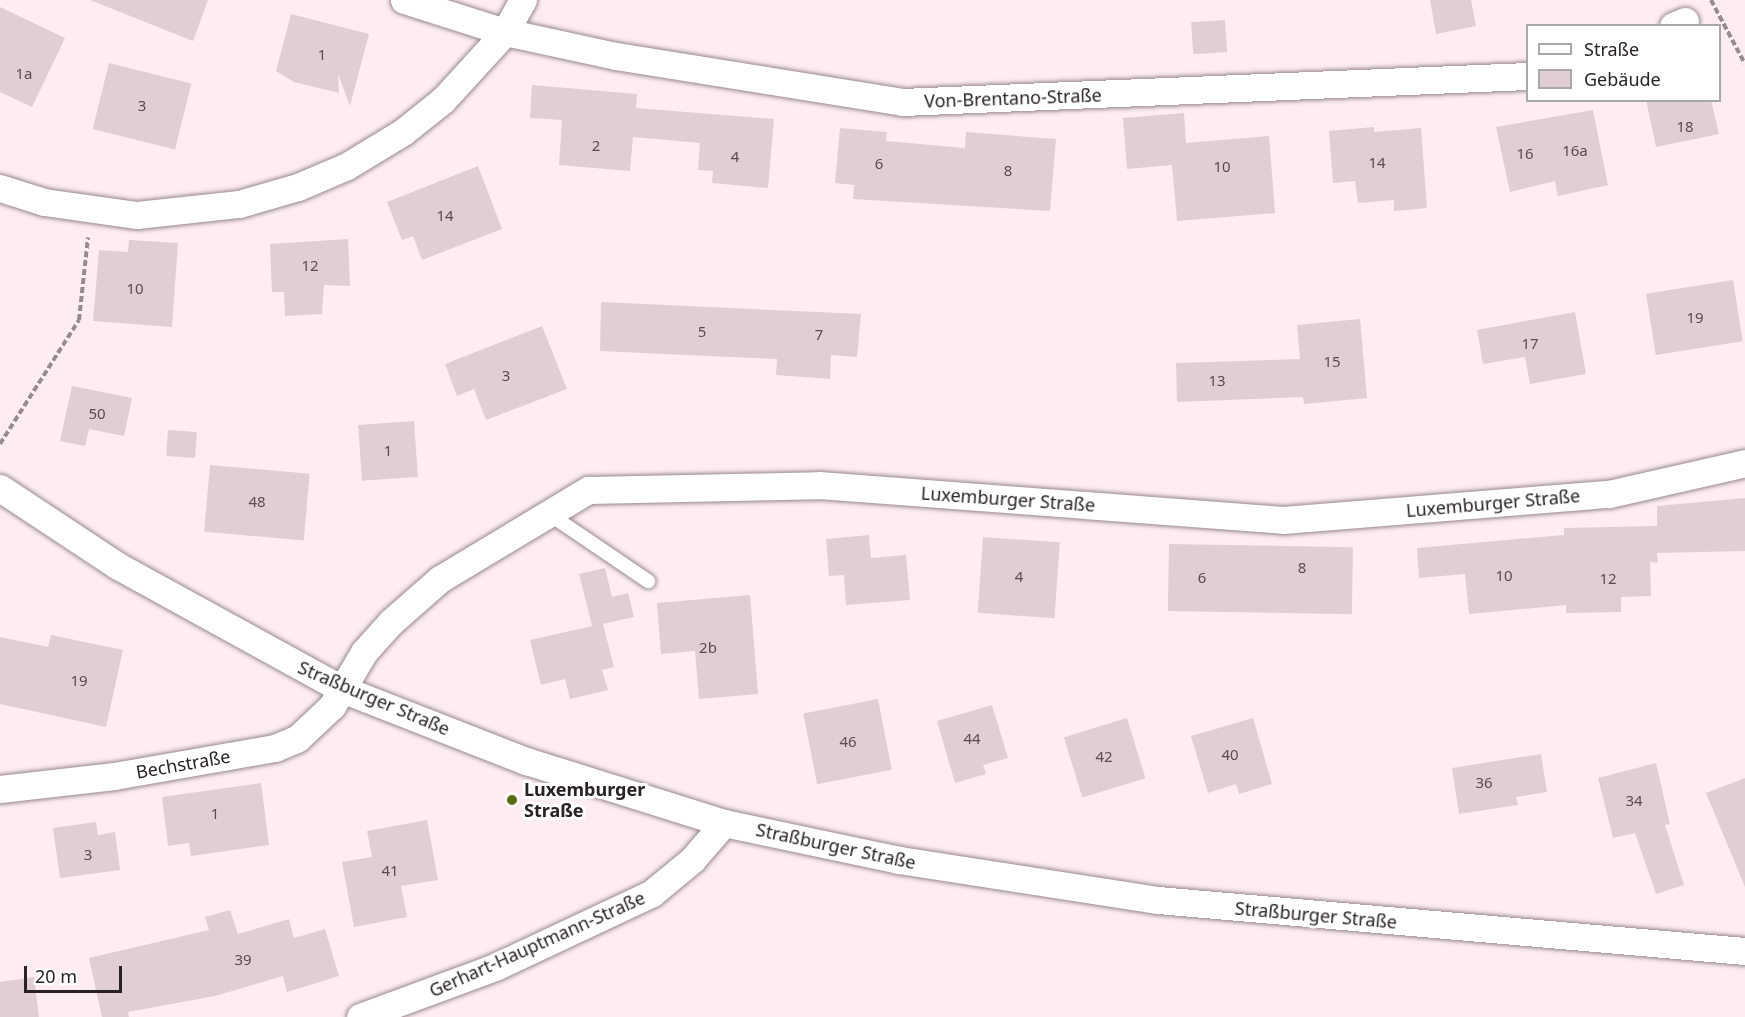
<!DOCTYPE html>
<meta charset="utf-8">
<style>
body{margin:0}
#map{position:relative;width:1745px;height:1017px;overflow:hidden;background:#fdecf1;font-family:"Noto Sans",sans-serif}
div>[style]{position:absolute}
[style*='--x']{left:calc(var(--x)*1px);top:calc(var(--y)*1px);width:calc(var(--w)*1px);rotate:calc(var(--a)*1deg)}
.building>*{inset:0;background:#e0ced4;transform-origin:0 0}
.path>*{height:4px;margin-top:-2px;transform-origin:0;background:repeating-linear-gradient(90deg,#988b8f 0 6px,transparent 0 9px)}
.roads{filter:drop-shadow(0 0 2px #98898e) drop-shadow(0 0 2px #98898e)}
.service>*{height:14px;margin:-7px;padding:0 7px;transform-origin:7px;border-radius:7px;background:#fff}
.minor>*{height:27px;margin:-13.5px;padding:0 13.5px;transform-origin:13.5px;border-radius:13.5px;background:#fff}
.dots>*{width:16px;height:16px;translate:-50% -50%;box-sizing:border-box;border:3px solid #fff;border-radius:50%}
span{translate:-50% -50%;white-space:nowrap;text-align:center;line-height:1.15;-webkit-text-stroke:6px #fff;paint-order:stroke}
.number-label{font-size:15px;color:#574d51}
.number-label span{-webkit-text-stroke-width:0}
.street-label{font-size:18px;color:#292225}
.poi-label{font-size:18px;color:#292225;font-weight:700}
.left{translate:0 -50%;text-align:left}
.legend{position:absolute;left:1526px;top:24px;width:195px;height:78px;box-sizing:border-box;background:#fff;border:2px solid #a9a7a8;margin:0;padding:8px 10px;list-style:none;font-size:18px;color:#292225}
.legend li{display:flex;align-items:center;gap:12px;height:30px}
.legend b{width:30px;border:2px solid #a9a7a8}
.scale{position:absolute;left:24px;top:966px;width:98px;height:27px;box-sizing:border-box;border:3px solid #292225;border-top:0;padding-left:8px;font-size:18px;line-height:21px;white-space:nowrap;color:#292225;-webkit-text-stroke:4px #fff;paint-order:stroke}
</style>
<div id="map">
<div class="building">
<i style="clip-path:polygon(90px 0,208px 0,193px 41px)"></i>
<i style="clip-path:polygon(1430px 0,1471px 0,1476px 26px,1436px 34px)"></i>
<i style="clip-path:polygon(0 7px,65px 38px,32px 107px,0 92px)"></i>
<i style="clip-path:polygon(291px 14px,369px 34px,350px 106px,338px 74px,339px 93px,294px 82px,276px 71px)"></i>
<i style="left:1225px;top:20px;width:32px;height:34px;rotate:86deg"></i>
<i style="left:109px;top:63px;width:85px;height:68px;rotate:14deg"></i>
<i style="clip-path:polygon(532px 85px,637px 94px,636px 108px,774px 119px,768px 188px,712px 183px,713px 171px,698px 170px,700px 143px,633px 137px,630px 171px,559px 165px,562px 120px,530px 118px)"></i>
<i style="clip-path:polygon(1646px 100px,1711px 100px,1719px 134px,1656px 147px)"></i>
<i style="clip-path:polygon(1593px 110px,1608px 185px,1558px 196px,1555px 181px,1510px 192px,1496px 127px)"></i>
<i style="clip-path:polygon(1184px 113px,1186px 143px,1269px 136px,1275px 213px,1177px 221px,1172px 165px,1127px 169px,1123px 118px)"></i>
<i style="clip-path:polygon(1374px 127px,1374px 132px,1421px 128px,1427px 208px,1394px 211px,1394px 200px,1358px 203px,1355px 181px,1333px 183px,1329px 131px)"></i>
<i style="clip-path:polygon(840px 128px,887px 132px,886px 141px,965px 148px,966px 132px,1056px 139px,1050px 211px,853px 199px,854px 185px,835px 183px)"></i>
<i style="clip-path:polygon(478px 166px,502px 229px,422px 260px,413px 236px,402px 240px,387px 202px)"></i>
<i style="clip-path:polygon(348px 239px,350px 286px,324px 285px,322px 314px,285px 316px,284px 292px,272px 292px,270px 244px)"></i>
<i style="clip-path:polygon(129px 240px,178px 243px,172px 327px,93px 321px,99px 250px,128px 252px)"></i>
<i style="left:1733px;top:280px;width:62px;height:88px;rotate:81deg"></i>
<i style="clip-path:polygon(601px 302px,861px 314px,857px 357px,831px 355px,830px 379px,776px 375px,777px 359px,600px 351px)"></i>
<i style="clip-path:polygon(1575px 312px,1586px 374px,1530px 384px,1525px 357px,1483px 364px,1477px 330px)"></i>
<i style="clip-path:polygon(1360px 319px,1367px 398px,1304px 404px,1303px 397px,1177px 402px,1176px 363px,1300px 359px,1297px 325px)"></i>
<i style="clip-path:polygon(542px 326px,567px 389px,486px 420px,474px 389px,457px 396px,445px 364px)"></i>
<i style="clip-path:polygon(72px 386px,132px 398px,124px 436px,89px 429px,85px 446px,60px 441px)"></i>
<i style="left:414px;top:421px;width:56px;height:56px;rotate:86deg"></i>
<i style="left:168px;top:430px;width:29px;height:26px;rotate:4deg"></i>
<i style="left:210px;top:465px;width:100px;height:67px;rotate:5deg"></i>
<i style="clip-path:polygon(1745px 498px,1745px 551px,1657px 553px,1658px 563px,1650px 562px,1651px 596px,1621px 597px,1621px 612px,1566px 613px,1566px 605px,1469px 614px,1465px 574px,1419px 578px,1417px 548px,1564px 535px,1564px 528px,1657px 526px,1657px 506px)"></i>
<i style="clip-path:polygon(869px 535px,871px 558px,906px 555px,910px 600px,846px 605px,844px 575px,829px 576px,826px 539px)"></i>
<i style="left:983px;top:537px;width:77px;height:76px;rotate:4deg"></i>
<i style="left:1169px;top:544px;width:184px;height:67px;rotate:1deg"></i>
<i style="clip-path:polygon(605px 568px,612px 597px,628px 593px,634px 617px,603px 624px,614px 667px,602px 670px,608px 690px,570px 699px,565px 679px,541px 685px,530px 640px,592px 626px,579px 574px)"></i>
<i style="clip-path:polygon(750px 595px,758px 694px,699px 699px,695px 651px,661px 654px,657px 603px)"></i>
<i style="clip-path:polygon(51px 635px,123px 650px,106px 727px,0 704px,0 637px,48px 647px)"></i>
<i style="left:878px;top:699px;width:72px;height:76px;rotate:79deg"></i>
<i style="clip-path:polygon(992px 705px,1008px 758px,983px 765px,986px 774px,955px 783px,937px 721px)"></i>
<i style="left:1127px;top:718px;width:63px;height:66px;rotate:73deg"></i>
<i style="clip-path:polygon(1253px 718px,1272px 784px,1239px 794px,1236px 784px,1208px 793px,1191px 736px)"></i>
<i style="clip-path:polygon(1541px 754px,1547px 792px,1516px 797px,1518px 805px,1459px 814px,1452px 768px)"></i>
<i style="clip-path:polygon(1656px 763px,1670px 824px,1665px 825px,1684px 885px,1656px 894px,1635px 833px,1613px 838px,1598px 778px)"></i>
<i style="clip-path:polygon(1745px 778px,1745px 887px,1706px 793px)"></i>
<i style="clip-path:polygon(261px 783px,269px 845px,191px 856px,189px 843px,168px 846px,162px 797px)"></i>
<i style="clip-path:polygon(427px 820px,438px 880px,401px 886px,407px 917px,354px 927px,342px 862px,372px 857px,367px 831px)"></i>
<i style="clip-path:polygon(96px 822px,98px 835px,115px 832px,120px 870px,60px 878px,53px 828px)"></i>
<i style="clip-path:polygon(230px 910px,238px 934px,289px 919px,294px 938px,325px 929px,339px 976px,287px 992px,283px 976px,215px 996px,128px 1012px,129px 1017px,102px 1017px,89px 958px,209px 930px,205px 917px)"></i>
<i style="clip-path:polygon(34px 977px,39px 1017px,0 1017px,0 982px)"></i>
</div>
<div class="path">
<i style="--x:1711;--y:0;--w:72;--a:62"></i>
<i style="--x:0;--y:444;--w:147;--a:-57.5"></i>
<i style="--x:79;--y:320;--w:83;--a:-83.8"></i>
</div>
<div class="roads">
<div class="service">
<i style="--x:549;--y:514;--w:120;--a:34.1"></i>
</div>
<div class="minor">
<i style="--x:404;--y:0;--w:106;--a:17.6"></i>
<i style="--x:505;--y:32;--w:114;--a:12.2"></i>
<i style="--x:616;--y:56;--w:290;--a:9.1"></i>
<i style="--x:902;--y:102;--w:627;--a:-2.38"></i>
<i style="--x:1673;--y:26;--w:13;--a:-23"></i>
<i style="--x:0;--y:188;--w:46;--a:17.7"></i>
<i style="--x:44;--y:202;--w:94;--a:8"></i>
<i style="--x:137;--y:215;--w:103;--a:-6.2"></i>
<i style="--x:239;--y:204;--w:61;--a:-16.1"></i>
<i style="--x:298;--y:187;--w:53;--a:-23.2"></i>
<i style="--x:347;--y:166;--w:66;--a:-31.3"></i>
<i style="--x:403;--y:132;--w:51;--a:-38.7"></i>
<i style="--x:443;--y:100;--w:92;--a:-47.6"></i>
<i style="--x:505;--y:32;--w:37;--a:-61"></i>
<i style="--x:0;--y:488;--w:141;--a:33.5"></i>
<i style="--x:118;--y:566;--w:256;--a:28.8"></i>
<i style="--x:342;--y:689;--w:198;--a:21.4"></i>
<i style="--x:526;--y:761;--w:207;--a:17.4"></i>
<i style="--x:724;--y:823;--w:179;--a:11.9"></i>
<i style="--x:899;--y:860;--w:262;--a:8.8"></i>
<i style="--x:1158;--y:900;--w:589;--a:4.97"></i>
<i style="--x:0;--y:789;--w:115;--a:-6.5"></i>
<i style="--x:114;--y:776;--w:163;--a:-9.9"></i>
<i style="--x:275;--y:748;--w:25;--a:-23"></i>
<i style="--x:298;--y:738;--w:47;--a:-43.3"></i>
<i style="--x:332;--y:706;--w:63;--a:-59.3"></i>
<i style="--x:364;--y:652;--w:40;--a:-48"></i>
<i style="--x:391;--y:622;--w:65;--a:-41.3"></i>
<i style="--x:440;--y:579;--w:173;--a:-31"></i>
<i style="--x:588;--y:490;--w:231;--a:-1.2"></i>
<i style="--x:819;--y:485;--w:465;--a:4.3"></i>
<i style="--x:1283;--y:520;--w:327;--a:-4.6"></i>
<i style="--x:1609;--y:494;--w:139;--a:-12.8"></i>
<i style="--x:360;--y:1017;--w:144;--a:-20.3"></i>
<i style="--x:495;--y:967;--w:174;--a:-25.2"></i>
<i style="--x:652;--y:893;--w:52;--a:-39.5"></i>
<i style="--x:692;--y:860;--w:49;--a:-49.1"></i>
</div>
</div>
<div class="dots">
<i style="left:512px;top:800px;background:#5b6b15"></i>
</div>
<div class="number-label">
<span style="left:322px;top:55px">1</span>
<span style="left:24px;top:74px">1a</span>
<span style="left:142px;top:106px">3</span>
<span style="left:1685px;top:127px">18</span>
<span style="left:596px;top:146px">2</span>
<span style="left:1575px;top:151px">16a</span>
<span style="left:1525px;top:154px">16</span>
<span style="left:735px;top:157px">4</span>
<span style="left:1377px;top:163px">14</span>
<span style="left:879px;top:164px">6</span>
<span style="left:1222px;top:167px">10</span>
<span style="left:1008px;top:171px">8</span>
<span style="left:445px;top:216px">14</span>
<span style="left:310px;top:266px">12</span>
<span style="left:135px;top:289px">10</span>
<span style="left:1695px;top:318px">19</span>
<span style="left:702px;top:332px">5</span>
<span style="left:819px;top:335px">7</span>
<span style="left:1530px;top:344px">17</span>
<span style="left:1332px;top:362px">15</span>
<span style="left:506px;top:376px">3</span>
<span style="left:1217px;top:381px">13</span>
<span style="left:97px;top:414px">50</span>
<span style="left:388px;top:451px">1</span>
<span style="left:257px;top:502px">48</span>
<span style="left:1302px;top:568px">8</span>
<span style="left:1504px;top:576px">10</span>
<span style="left:1019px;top:577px">4</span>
<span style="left:1202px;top:578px">6</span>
<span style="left:1608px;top:579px">12</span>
<span style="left:708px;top:648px">2b</span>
<span style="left:79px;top:681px">19</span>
<span style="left:972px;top:739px">44</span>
<span style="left:848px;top:742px">46</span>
<span style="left:1230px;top:755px">40</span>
<span style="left:1104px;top:757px">42</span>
<span style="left:1484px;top:783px">36</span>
<span style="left:1634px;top:801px">34</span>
<span style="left:215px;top:814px">1</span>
<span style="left:88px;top:855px">3</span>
<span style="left:390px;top:871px">41</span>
<span style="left:243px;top:960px">39</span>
</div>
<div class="street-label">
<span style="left:1013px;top:98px;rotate:-2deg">Von-Brentano-Straße</span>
<span style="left:1008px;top:499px;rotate:4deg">Luxemburger Straße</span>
<span style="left:1493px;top:503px;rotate:-5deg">Luxemburger Straße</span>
<span style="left:374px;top:698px;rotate:23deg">Straßburger Straße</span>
<span style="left:183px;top:764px;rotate:-10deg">Bechstraße</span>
<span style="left:836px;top:846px;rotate:12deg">Straßburger Straße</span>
<span style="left:1316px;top:915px;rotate:5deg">Straßburger Straße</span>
<span style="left:537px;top:944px;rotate:-24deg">Gerhart-Hauptmann-Straße</span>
</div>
<div class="poi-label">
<span class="left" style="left:524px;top:800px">Luxemburger<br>Straße</span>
</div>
<ul class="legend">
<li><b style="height:8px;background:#fff"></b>Straße</li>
<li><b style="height:16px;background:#e0ced4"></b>Gebäude</li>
</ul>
<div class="scale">20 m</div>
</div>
